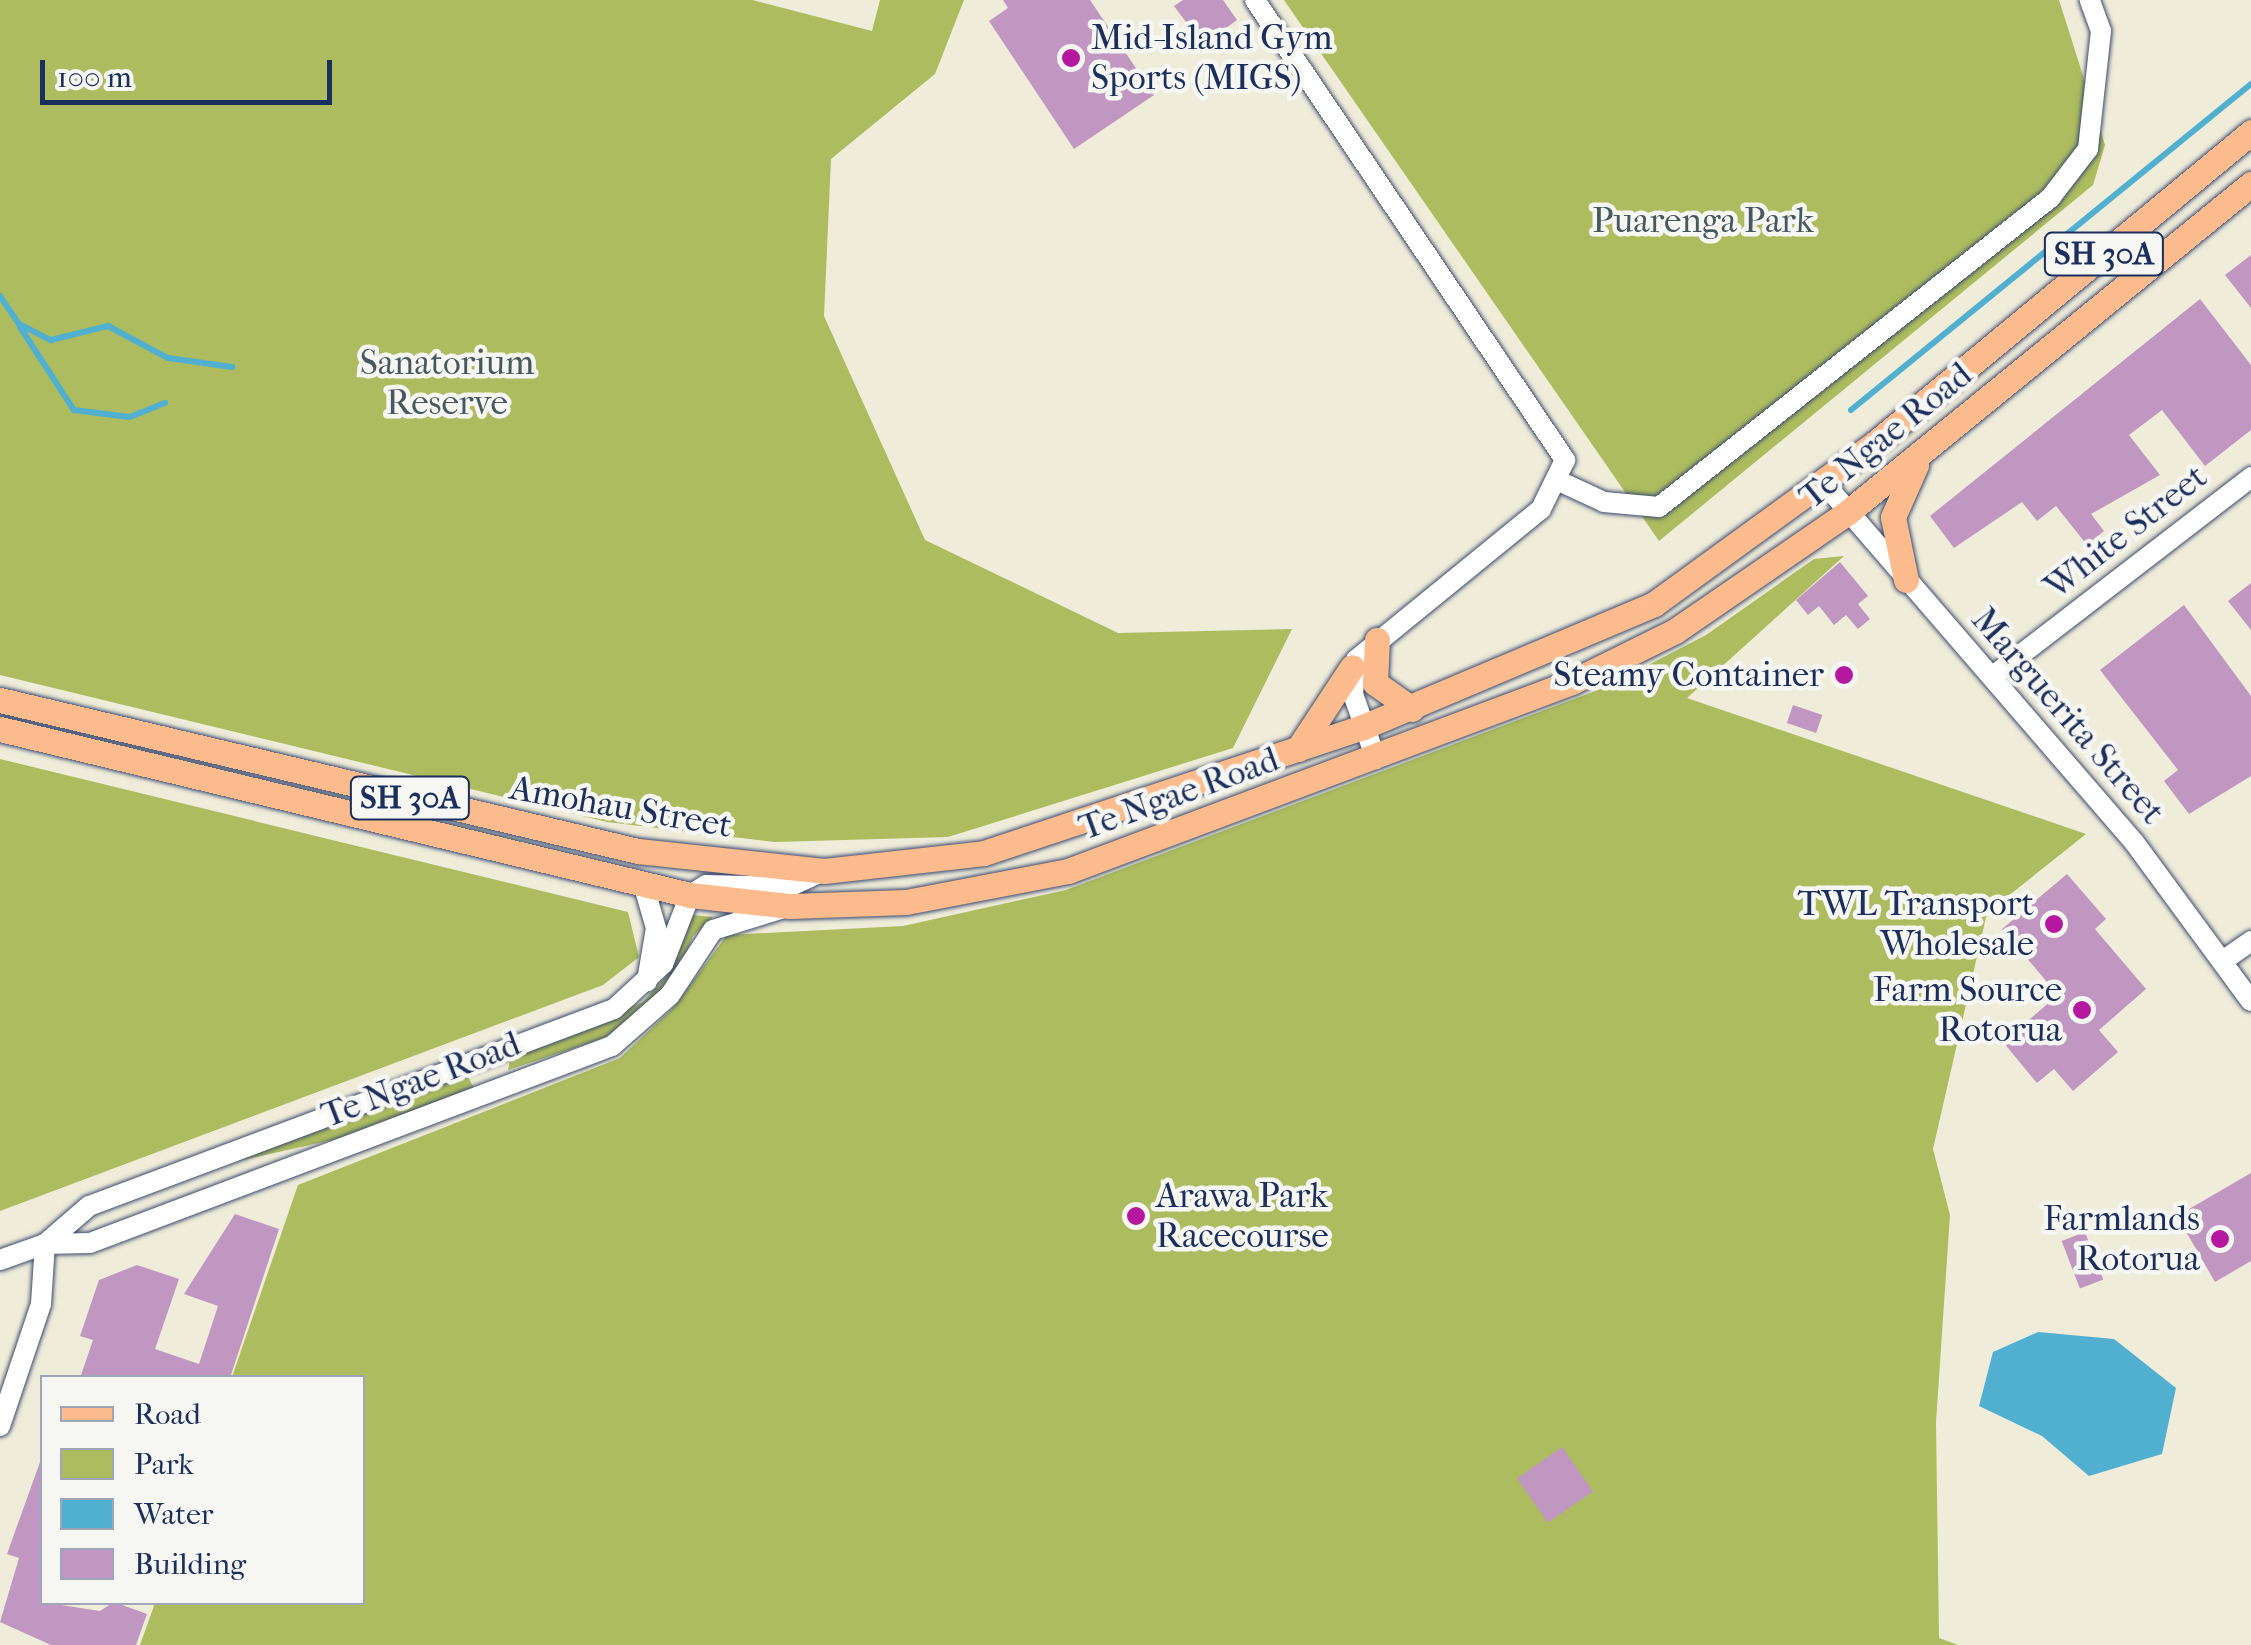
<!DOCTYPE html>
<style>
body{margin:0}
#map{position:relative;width:2251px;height:1645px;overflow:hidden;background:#efecd9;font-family:"IM FELL French Canon",serif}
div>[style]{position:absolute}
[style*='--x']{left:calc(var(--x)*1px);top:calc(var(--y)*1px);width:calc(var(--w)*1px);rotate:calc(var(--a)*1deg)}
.green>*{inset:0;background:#acbc5f}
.water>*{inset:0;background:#51b0cf}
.stream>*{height:6px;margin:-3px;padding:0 3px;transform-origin:3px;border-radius:3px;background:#51b0cf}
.building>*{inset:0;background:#c097c1;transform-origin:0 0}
.roads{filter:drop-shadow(0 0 2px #3b4b70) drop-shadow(0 0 2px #3b4b70)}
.minor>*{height:20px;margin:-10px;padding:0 10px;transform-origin:10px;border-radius:10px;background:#fff}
.major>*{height:25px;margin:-12.5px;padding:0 12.5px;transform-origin:12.5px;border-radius:12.5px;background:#fbbb8d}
.dots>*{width:28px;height:28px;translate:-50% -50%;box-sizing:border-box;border:5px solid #f6f6f2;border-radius:50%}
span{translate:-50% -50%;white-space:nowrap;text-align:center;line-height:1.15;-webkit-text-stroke:9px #f6f6f2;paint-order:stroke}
.shield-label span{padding:2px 8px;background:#f6f6f2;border:2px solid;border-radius:8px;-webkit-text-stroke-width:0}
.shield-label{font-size:32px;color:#1b2f5e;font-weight:700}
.poi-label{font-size:35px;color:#1b2f5e}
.left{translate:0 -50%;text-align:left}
.right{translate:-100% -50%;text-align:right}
.park-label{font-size:35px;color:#46595e}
.street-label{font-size:35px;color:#1b2f5e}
.legend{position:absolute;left:40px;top:1375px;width:325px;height:230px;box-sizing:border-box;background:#f6f6f2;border:2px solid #9ea6b7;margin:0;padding:12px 18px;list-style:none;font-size:30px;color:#1b2f5e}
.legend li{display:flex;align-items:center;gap:20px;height:50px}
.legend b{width:50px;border:2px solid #9ea6b7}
.scale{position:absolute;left:40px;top:60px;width:292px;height:45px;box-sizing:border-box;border:5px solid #1b2f5e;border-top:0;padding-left:12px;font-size:30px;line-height:35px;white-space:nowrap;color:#1b2f5e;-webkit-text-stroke:8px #f6f6f2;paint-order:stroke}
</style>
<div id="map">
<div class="green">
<i style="clip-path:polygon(0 0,752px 0,872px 31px,880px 0,964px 0,935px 74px,831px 159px,824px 316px,925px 540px,1118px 633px,1292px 629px,1233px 748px,948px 837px,775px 842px,607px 822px,0 675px)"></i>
<i style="clip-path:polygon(1284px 0,2059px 0,2105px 145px,2093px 185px,1659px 541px)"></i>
<i style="clip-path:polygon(1844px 556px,1687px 698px,2086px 834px,1987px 913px,1933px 1149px,1950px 1215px,1936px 1422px,1939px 1638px,1958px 1645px,140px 1645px,155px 1603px,362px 1602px,362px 1378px,232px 1377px,298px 1185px,620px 1058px,673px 1008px,727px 935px,903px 926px,1066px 890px,1606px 687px,1706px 635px,1814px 559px)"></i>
<i style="clip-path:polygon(0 759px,628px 912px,639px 957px,603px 985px,0 1211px)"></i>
<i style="clip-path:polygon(692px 915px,713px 917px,693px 936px,672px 987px,616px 1034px,508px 1070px,510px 1060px,643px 1002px,666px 976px)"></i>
<i style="clip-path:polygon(467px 1075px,474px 1088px,341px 1138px,234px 1162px)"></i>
</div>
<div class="water">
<i style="clip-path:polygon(2038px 1332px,2114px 1339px,2176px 1388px,2162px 1454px,2089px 1476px,2042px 1436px,1979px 1406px,1993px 1352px)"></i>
</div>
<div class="stream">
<i style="--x:0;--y:296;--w:34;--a:56"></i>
<i style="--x:19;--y:324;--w:36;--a:27"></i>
<i style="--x:51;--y:340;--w:59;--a:-13.8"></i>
<i style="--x:108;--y:326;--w:68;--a:28.1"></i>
<i style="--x:168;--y:358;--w:65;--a:8"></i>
<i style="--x:20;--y:327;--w:99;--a:57"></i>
<i style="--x:74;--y:410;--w:56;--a:7.1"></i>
<i style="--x:130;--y:417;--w:38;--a:-22"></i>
<i style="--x:1851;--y:410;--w:516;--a:-39.18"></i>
</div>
<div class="building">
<i style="clip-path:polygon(1003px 0,1090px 0,1154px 95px,1074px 149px,989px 21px,1008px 8px)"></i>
<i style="clip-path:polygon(1183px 0,1223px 0,1237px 20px,1203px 45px,1174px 6px)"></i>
<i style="clip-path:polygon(2251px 255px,2251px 308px,2225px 275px)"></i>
<i style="clip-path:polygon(2200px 299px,2251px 365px,2251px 430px,2205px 466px,2162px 410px,2129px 435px,2160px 475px,2091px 514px,2104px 531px,2087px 545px,2056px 506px,2037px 521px,2022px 502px,1954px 548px,1930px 516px)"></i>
<i style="clip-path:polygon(1840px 562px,1868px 596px,1858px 604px,1870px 619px,1858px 629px,1846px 615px,1834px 625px,1819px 606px,1808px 615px,1796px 600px)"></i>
<i style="clip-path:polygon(2251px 583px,2251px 630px,2228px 601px)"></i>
<i style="clip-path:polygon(2184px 605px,2251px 696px,2251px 776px,2189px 814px,2164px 781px,2178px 770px,2100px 670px)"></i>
<i style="left:1793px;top:705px;width:31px;height:19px;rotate:19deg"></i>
<i style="clip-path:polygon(2067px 874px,2106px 919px,2095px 929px,2146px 989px,2099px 1030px,2118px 1052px,2073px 1091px,2054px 1069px,2037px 1083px,2003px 1042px,2058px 995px,2002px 929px)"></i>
<i style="clip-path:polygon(2251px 1173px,2251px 1261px,2215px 1282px,2177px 1216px)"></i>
<i style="clip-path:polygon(235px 1214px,279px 1229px,230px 1378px,80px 1378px,93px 1340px,80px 1336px,99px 1280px,137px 1265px,179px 1279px,155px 1349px,199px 1364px,218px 1306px,184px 1294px)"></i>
<i style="left:2085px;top:1232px;width:51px;height:25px;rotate:69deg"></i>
<i style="left:1562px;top:1447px;width:54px;height:55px;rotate:55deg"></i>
<i style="clip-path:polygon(40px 1462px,42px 1602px,100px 1611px,114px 1602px,147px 1614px,136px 1645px,51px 1645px,0 1622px,19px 1558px,7px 1554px)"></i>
</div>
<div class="roads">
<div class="minor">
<i style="--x:1255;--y:0;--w:555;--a:56.02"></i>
<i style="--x:1565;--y:460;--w:55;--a:116.1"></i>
<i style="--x:1541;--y:509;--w:239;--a:140.8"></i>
<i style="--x:1356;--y:660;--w:34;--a:95"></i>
<i style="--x:1353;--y:694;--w:69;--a:70.5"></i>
<i style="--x:1561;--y:482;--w:47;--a:24.9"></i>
<i style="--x:1604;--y:502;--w:55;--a:5.2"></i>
<i style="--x:1659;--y:507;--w:500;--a:-38.3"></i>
<i style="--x:2051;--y:197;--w:61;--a:-52.4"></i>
<i style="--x:2088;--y:149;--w:119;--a:-83.7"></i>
<i style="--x:2101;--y:31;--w:33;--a:-110"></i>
<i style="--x:1824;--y:483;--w:474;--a:49.2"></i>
<i style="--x:2134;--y:842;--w:197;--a:53.7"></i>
<i style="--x:1993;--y:676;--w:326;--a:-37.6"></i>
<i style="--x:644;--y:887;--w:43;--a:73.7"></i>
<i style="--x:656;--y:928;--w:54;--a:99.6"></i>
<i style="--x:2224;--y:960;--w:33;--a:-35"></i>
<i style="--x:45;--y:1244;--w:58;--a:-40.8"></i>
<i style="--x:89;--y:1206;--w:561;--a:-20.57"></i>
<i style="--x:614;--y:1009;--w:67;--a:-42.6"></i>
<i style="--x:663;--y:964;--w:74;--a:-68.6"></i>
<i style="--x:690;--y:895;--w:19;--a:-32"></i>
<i style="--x:706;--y:885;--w:83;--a:1.4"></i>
<i style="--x:789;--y:887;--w:38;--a:-25"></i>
<i style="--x:0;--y:1260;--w:48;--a:-19.6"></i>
<i style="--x:45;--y:1244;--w:45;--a:-1.3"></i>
<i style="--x:90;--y:1243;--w:558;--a:-20.68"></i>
<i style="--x:612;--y:1046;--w:77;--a:-41.3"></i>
<i style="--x:670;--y:995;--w:78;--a:-56.5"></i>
<i style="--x:713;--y:930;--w:81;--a:-17.3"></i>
<i style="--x:0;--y:1426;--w:129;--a:-71.4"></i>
<i style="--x:41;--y:1304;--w:60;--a:-86.2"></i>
</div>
<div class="major">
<i style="--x:1906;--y:580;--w:64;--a:-101.7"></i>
<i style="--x:1893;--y:517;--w:57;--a:-66.1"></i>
<i style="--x:1377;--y:640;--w:43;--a:92.7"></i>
<i style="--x:1375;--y:683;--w:45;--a:35.1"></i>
<i style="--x:0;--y:700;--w:656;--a:13.32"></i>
<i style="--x:638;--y:851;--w:187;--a:6.1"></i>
<i style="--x:824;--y:871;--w:161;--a:-6.4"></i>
<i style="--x:984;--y:853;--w:399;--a:-18.4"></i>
<i style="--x:1363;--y:727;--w:316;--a:-22.9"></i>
<i style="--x:1654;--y:604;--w:271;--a:-36"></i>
<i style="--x:1873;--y:445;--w:491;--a:-39.6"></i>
<i style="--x:0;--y:729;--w:710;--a:13.53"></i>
<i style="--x:690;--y:895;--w:101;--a:6.3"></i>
<i style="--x:790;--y:906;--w:116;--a:-2"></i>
<i style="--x:906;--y:902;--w:165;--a:-10.8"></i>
<i style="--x:1068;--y:871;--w:538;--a:-20.56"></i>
<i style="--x:1572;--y:682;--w:115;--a:-26.3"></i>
<i style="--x:1675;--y:631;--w:210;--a:-34.5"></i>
<i style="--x:1848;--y:512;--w:520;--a:-39.14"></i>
<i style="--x:1298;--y:749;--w:98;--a:-56.6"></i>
</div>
</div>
<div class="dots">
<i style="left:1071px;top:58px;background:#b5179e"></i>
<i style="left:1844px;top:675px;background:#b5179e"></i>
<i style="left:2054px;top:924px;background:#b5179e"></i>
<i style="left:2082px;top:1010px;background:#b5179e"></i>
<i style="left:1136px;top:1216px;background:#b5179e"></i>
<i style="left:2220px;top:1239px;background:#b5179e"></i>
</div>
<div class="shield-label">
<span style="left:2104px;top:254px">SH 30A</span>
<span style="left:410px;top:798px">SH 30A</span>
</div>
<div class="poi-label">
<span class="left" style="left:1091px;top:58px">Mid-Island Gym<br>Sports (MIGS)</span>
<span class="right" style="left:1824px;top:675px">Steamy Container</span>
<span class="right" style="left:2034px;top:924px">TWL Transport<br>Wholesale</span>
<span class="right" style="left:2062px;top:1010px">Farm Source<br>Rotorua</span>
<span class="left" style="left:1156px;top:1216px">Arawa Park<br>Racecourse</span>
<span class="right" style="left:2200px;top:1239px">Farmlands<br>Rotorua</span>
</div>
<div class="park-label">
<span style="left:1703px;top:221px">Puarenga Park</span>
<span style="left:447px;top:383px">Sanatorium<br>Reserve</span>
</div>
<div class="street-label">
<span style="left:1886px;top:436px;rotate:-39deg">Te Ngae Road</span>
<span style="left:2126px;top:532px;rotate:-38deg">White Street</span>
<span style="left:2068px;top:716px;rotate:49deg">Marguerita Street</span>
<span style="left:1179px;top:794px;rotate:-20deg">Te Ngae Road</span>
<span style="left:621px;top:807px;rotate:10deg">Amohau Street</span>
<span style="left:421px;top:1080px;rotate:-21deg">Te Ngae Road</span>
</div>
<ul class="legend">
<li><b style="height:12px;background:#fbbb8d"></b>Road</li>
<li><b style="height:28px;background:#acbc5f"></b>Park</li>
<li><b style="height:28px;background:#51b0cf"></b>Water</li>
<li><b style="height:28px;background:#c097c1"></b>Building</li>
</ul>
<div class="scale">100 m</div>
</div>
